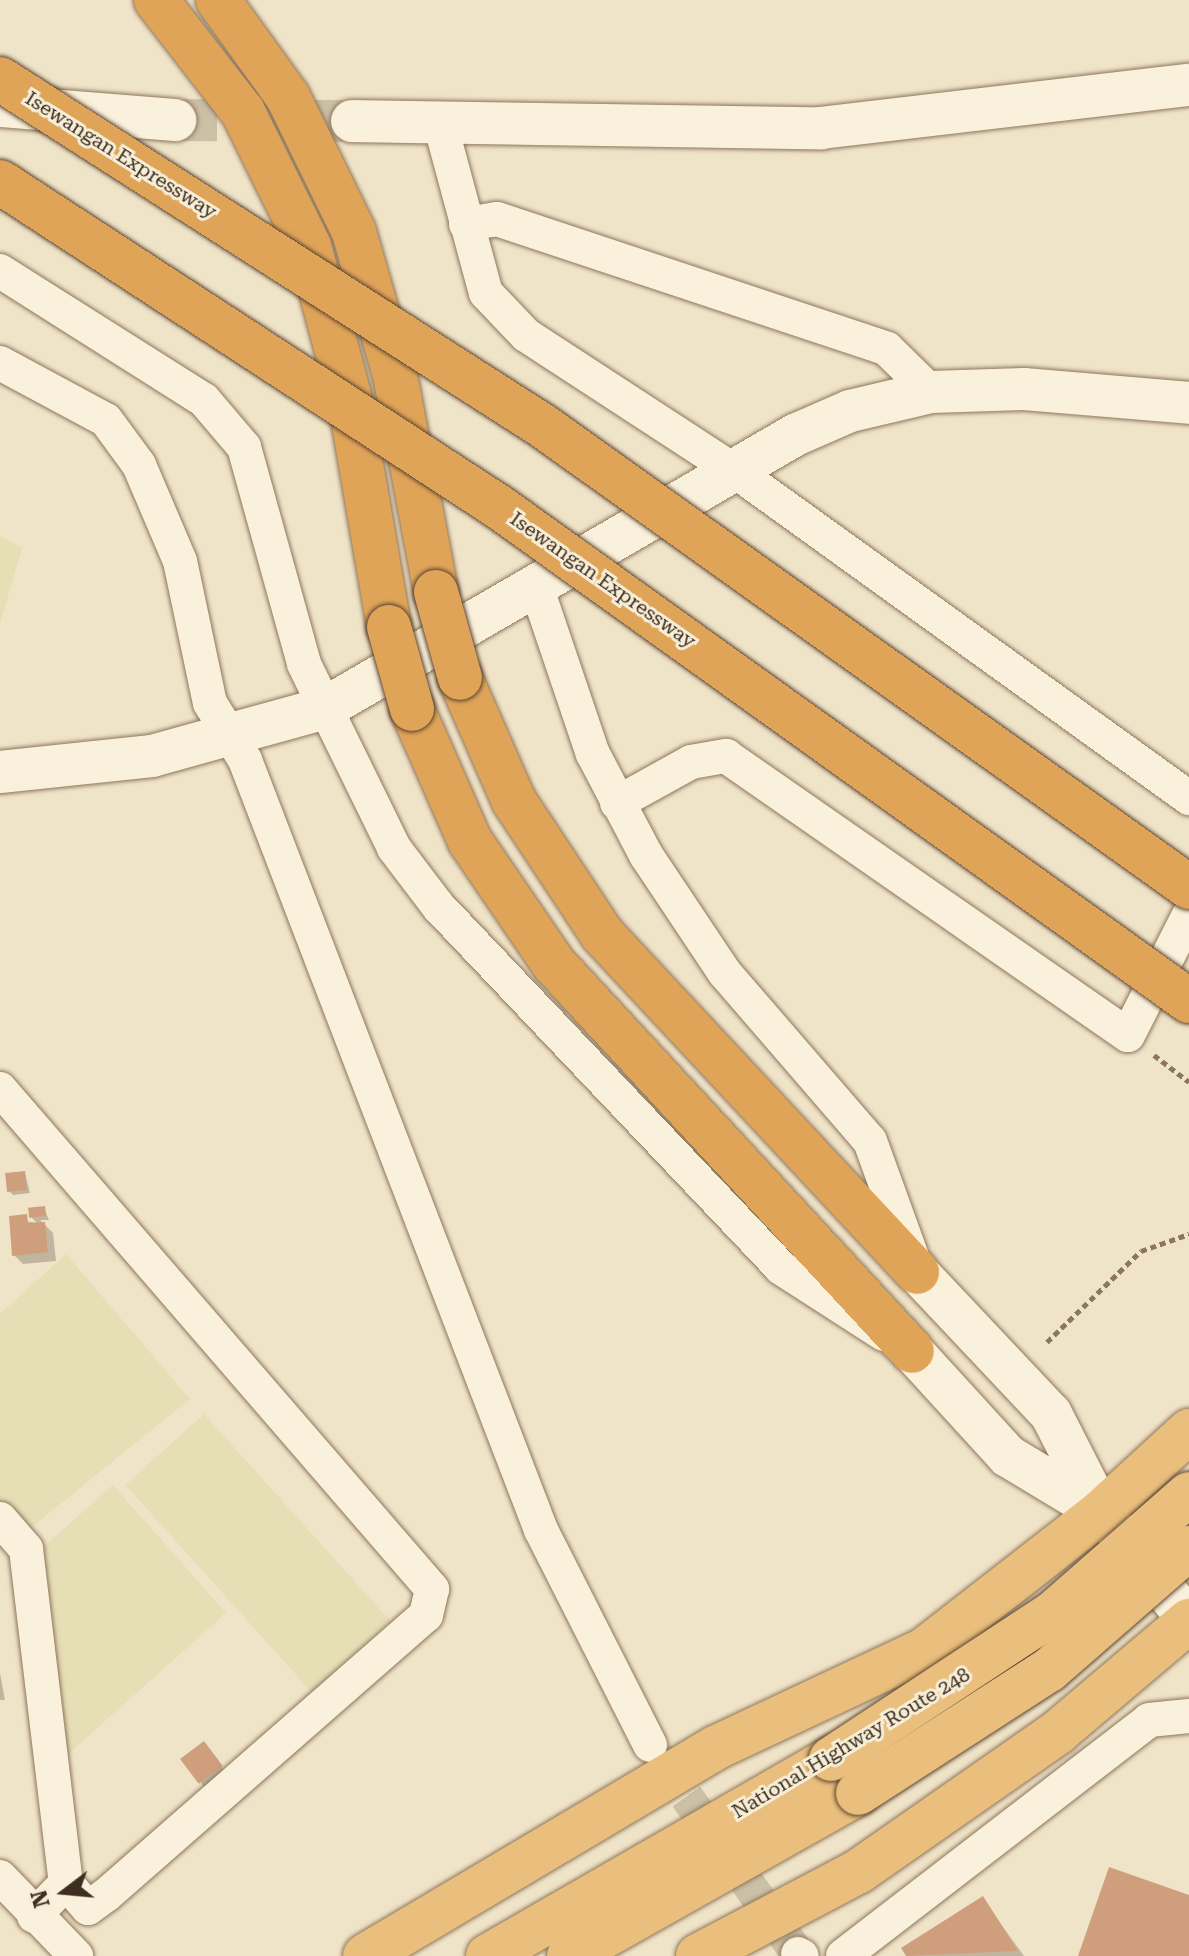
<!DOCTYPE html>
<style>
body{margin:0}
#map{position:relative;width:1189px;height:1956px;overflow:hidden;background:#f0e4c8;font-family:"Roboto Serif",serif}
div>[style]{position:absolute}
[style*='--x']{left:calc(var(--x)*1px);top:calc(var(--y)*1px);width:calc(var(--w)*1px);rotate:calc(var(--a)*1deg)}
.farmland>*{inset:0;background:#e6deb5;transform-origin:0 0}
.shadow>*{inset:0;background:#0003}
.building>*{inset:0;background:#cf9f7d;transform-origin:0 0}
.minor-tunnel>*{height:34px;margin-top:-17px;transform-origin:0;background:repeating-linear-gradient(90deg,#ccc0a6 0 34px,transparent 0 51px)}
.tertiary-tunnel>*{height:42px;margin-top:-21px;transform-origin:0;background:repeating-linear-gradient(90deg,#ccc0a6 0 42px,transparent 0 63px)}
.path>*{height:5px;margin-top:-2.5px;transform-origin:0;background:repeating-linear-gradient(90deg,#8d765c 0 6px,transparent 0 10px)}
.roads{filter:drop-shadow(0 0 2px #8d765c) drop-shadow(0 0 2px #8d765c)}
.minor>*{height:34px;margin:-17px;padding:0 17px;transform-origin:17px;border-radius:17px;background:#faf1dc}
.tertiary>*{height:42px;margin:-21px;padding:0 21px;transform-origin:21px;border-radius:21px;background:#faf1dc}
.trunk>*{height:44px;margin:-22px;padding:0 22px;transform-origin:22px;border-radius:22px;background:#eabe7c}
.motorway>*{height:44px;margin:-22px;padding:0 22px;transform-origin:22px;border-radius:22px;background:#e0a458}
.bridges{filter:drop-shadow(0 0 2px #5b4430) drop-shadow(0 0 2px #5b4430)}
.trunk-bridge>*{height:44px;margin:-22px;padding:0 22px;transform-origin:22px;border-radius:22px;background:#eabe7c}
.motorway-bridge>*{height:44px;margin:-22px;padding:0 22px;transform-origin:22px;border-radius:22px;background:#e0a458}
span{translate:-50% -50%;white-space:nowrap;text-align:center;line-height:1.15;-webkit-text-stroke:6px #f7eed8;paint-order:stroke}
.street-label{font-size:20px;color:#3d2e20}
.north{position:absolute;left:24px;top:1852px;width:80px;height:80px;-webkit-text-stroke:6px #f7eed8;paint-order:stroke;rotate:254deg;font-size:22px;font-weight:700;line-height:32px;text-align:center;color:#3d2e20}
.north::after{content:'';display:block;margin:auto;width:28px;height:36px;background:#3d2e20;clip-path:polygon(50% 0,100% 100%,50% 72%,0 100%)}
</style>
<div id="map">
<div class="farmland">
<i style="clip-path:polygon(0 536px,22px 548px,0 624px)"></i>
<i style="clip-path:polygon(66px 1254px,190px 1399px,12px 1543px,0 1529px,0 1314px)"></i>
<i style="left:204px;top:1414px;width:279px;height:106px;rotate:48deg"></i>
<i style="clip-path:polygon(113px 1485px,226px 1613px,57px 1764px,32px 1557px)"></i>
</div>
<div class="shadow">
<i style="clip-path:polygon(25px 1173px,30px 1193px,13px 1195px,9px 1191px)"></i>
<i style="clip-path:polygon(44px 1208px,49px 1220px,40px 1220px,53px 1233px,56px 1261px,23px 1264px,14px 1255px,11px 1219px,37px 1223px,31px 1217px)"></i>
<i style="clip-path:polygon(0 1673px,5px 1700px,0 1700px)"></i>
<i style="clip-path:polygon(208px 1748px,225px 1771px,204px 1787px,183px 1759px)"></i>
<i style="clip-path:polygon(982px 1898px,1024px 1956px,909px 1956px,904px 1949px)"></i>
</div>
<div class="building">
<i style="left:25px;top:1171px;width:19px;height:20px;rotate:84deg"></i>
<i style="left:45px;top:1206px;width:10px;height:17px;rotate:84deg"></i>
<i style="clip-path:polygon(27px 1214px,28px 1223px,45px 1222px,48px 1252px,12px 1256px,9px 1216px)"></i>
<i style="left:204px;top:1741px;width:31px;height:30px;rotate:53deg"></i>
<i style="clip-path:polygon(1109px 1867px,1189px 1895px,1189px 1956px,1078px 1956px)"></i>
<i style="clip-path:polygon(983px 1896px,1018px 1951px,906px 1956px,901px 1948px)"></i>
</div>
<div class="minor-tunnel">
<i style="--x:657;--y:1755;--w:244;--a:54.7"></i>
</div>
<div class="tertiary-tunnel">
<i style="--x:175;--y:120;--w:177;--a:0.3"></i>
</div>
<div class="path">
<i style="--x:1154;--y:1055;--w:44;--a:37.6"></i>
<i style="--x:1047;--y:1342;--w:131;--a:-44.1"></i>
<i style="--x:1141;--y:1251;--w:51;--a:-19.5"></i>
</div>
<div class="roads">
<div class="minor">
<i style="--x:440;--y:123;--w:176;--a:74.9"></i>
<i style="--x:486;--y:293;--w:58;--a:46.4"></i>
<i style="--x:526;--y:335;--w:249;--a:33.1"></i>
<i style="--x:735;--y:471;--w:560;--a:35.76"></i>
<i style="--x:466;--y:224;--w:31;--a:-9"></i>
<i style="--x:497;--y:219;--w:411;--a:18.4"></i>
<i style="--x:887;--y:349;--w:62;--a:44.3"></i>
<i style="--x:0;--y:271;--w:241;--a:32.3"></i>
<i style="--x:204;--y:400;--w:62;--a:49.6"></i>
<i style="--x:244;--y:447;--w:225;--a:74.5"></i>
<i style="--x:304;--y:664;--w:205;--a:63.9"></i>
<i style="--x:394;--y:848;--w:73;--a:52.8"></i>
<i style="--x:438;--y:906;--w:499;--a:46.5"></i>
<i style="--x:781;--y:1268;--w:122;--a:32.7"></i>
<i style="--x:0;--y:363;--w:120;--a:28.3"></i>
<i style="--x:106;--y:420;--w:56;--a:53.7"></i>
<i style="--x:139;--y:465;--w:104;--a:66.9"></i>
<i style="--x:180;--y:561;--w:145;--a:78.1"></i>
<i style="--x:210;--y:703;--w:67;--a:58.4"></i>
<i style="--x:245;--y:760;--w:825;--a:68.97"></i>
<i style="--x:541;--y:1530;--w:241;--a:63.1"></i>
<i style="--x:537;--y:589;--w:174;--a:71.3"></i>
<i style="--x:593;--y:754;--w:114;--a:62.3"></i>
<i style="--x:646;--y:855;--w:141;--a:56.3"></i>
<i style="--x:724;--y:972;--w:223;--a:49.2"></i>
<i style="--x:870;--y:1141;--w:127;--a:70.1"></i>
<i style="--x:617;--y:803;--w:85;--a:-29"></i>
<i style="--x:691;--y:762;--w:36;--a:-10"></i>
<i style="--x:726;--y:756;--w:489;--a:34.8"></i>
<i style="--x:1128;--y:1035;--w:135;--a:-63.1"></i>
<i style="--x:0;--y:1089;--w:661;--a:49.17"></i>
<i style="--x:432;--y:1589;--w:27;--a:103"></i>
<i style="--x:426;--y:1615;--w:425;--a:138.8"></i>
<i style="--x:106;--y:1895;--w:22;--a:144"></i>
<i style="--x:88;--y:1908;--w:33;--a:-131"></i>
<i style="--x:0;--y:1519;--w:40;--a:49"></i>
<i style="--x:26;--y:1549;--w:336;--a:83.2"></i>
<i style="--x:66;--y:1883;--w:46;--a:134.1"></i>
<i style="--x:0;--y:1877;--w:110;--a:46.1"></i>
<i style="--x:798;--y:1954;--w:4;--a:27"></i>
<i style="--x:843;--y:1956;--w:386;--a:-37.6"></i>
<i style="--x:1149;--y:1720;--w:40;--a:-5.7"></i>
</div>
<div class="tertiary">
<i style="--x:0;--y:106;--w:176;--a:4.6"></i>
<i style="--x:352;--y:121;--w:469;--a:0.9"></i>
<i style="--x:821;--y:128;--w:371;--a:-6.7"></i>
<i style="--x:0;--y:772;--w:153;--a:-6"></i>
<i style="--x:152;--y:756;--w:180;--a:-15.5"></i>
<i style="--x:325;--y:708;--w:544;--a:-30.15"></i>
<i style="--x:795;--y:435;--w:60;--a:-23.6"></i>
<i style="--x:850;--y:411;--w:83;--a:-13.2"></i>
<i style="--x:931;--y:392;--w:93;--a:-1.8"></i>
<i style="--x:1024;--y:389;--w:166;--a:4.8"></i>
<i style="--x:917;--y:1272;--w:195;--a:46.7"></i>
<i style="--x:1051;--y:1414;--w:110;--a:63"></i>
<i style="--x:1101;--y:1512;--w:139;--a:50.8"></i>
<i style="--x:912;--y:1351;--w:142;--a:47.6"></i>
<i style="--x:1008;--y:1456;--w:109;--a:31.1"></i>
</div>
<div class="trunk">
<i style="--x:365;--y:1956;--w:407;--a:-30.7"></i>
<i style="--x:715;--y:1748;--w:231;--a:-25.1"></i>
<i style="--x:924;--y:1650;--w:224;--a:-37.9"></i>
<i style="--x:1101;--y:1512;--w:120;--a:-42.6"></i>
<i style="--x:488;--y:1956;--w:396;--a:-29.9"></i>
<i style="--x:569;--y:1956;--w:332;--a:-29.4"></i>
<i style="--x:698;--y:1956;--w:182;--a:-27.8"></i>
<i style="--x:859;--y:1871;--w:243;--a:-34.9"></i>
<i style="--x:1058;--y:1732;--w:172;--a:-40.3"></i>
</div>
<div class="motorway">
<i style="--x:156;--y:0;--w:142;--a:52.2"></i>
<i style="--x:243;--y:112;--w:149;--a:63.8"></i>
<i style="--x:309;--y:246;--w:154;--a:75"></i>
<i style="--x:349;--y:395;--w:235;--a:80.2"></i>
<i style="--x:218;--y:0;--w:120;--a:54.2"></i>
<i style="--x:288;--y:97;--w:150;--a:63.9"></i>
<i style="--x:354;--y:232;--w:149;--a:74"></i>
<i style="--x:395;--y:375;--w:221;--a:79.3"></i>
<i style="--x:460;--y:678;--w:134;--a:66.3"></i>
<i style="--x:514;--y:801;--w:159;--a:56.5"></i>
<i style="--x:602;--y:934;--w:462;--a:47"></i>
<i style="--x:412;--y:709;--w:144;--a:66.3"></i>
<i style="--x:470;--y:841;--w:149;--a:55.7"></i>
<i style="--x:554;--y:964;--w:527;--a:47.23"></i>
</div>
</div>
<div class="bridges">
<div class="trunk-bridge">
<i style="--x:831;--y:1759;--w:264;--a:-33.3"></i>
<i style="--x:1052;--y:1614;--w:182;--a:-41.2"></i>
<i style="--x:858;--y:1793;--w:227;--a:-32.8"></i>
<i style="--x:1049;--y:1670;--w:186;--a:-41.1"></i>
</div>
<div class="motorway-bridge">
<i style="--x:0;--y:79;--w:644;--a:32.58"></i>
<i style="--x:543;--y:426;--w:794;--a:35.51"></i>
<i style="--x:0;--y:182;--w:596;--a:33.08"></i>
<i style="--x:499;--y:507;--w:849;--a:35.6"></i>
<i style="--x:436;--y:592;--w:89;--a:74.4"></i>
<i style="--x:389;--y:627;--w:85;--a:74.3"></i>
</div>
</div>
<div class="street-label">
<span style="left:121px;top:155px;rotate:32deg">Isewangan Expressway</span>
<span style="left:603px;top:580px;rotate:35deg">Isewangan Expressway</span>
<span style="left:851px;top:1743px;rotate:-31deg">National Highway Route 248</span>
</div>
<div class="north">N</div>
</div>
